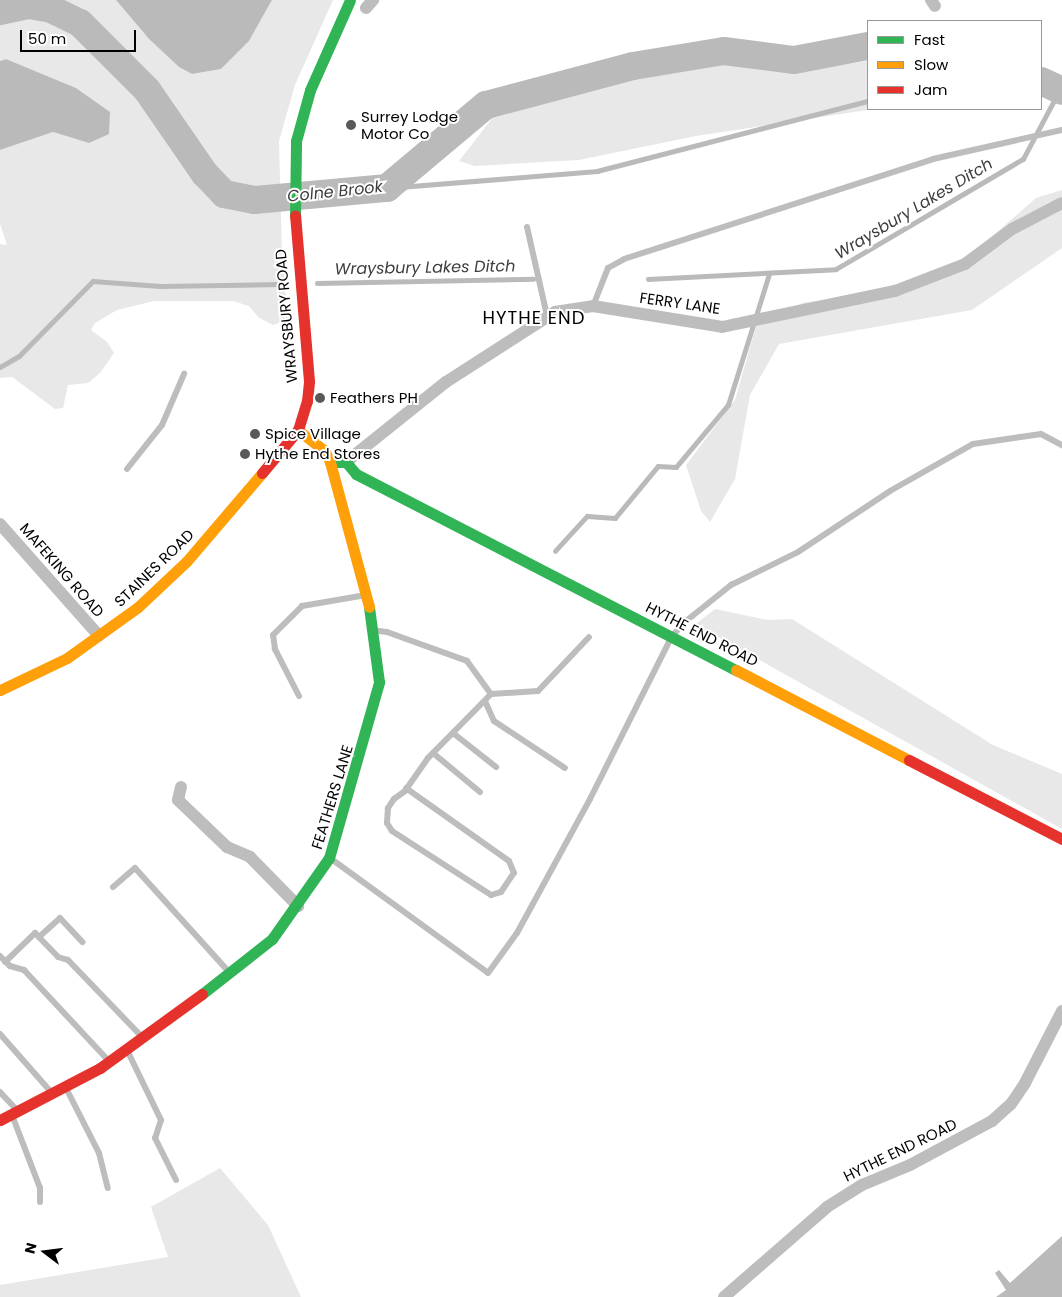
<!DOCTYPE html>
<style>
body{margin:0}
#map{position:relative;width:1062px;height:1297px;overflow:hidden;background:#fff;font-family:Poppins,sans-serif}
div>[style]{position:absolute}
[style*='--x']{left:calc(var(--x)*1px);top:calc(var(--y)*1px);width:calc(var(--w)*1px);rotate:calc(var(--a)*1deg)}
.green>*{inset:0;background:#e8e8e8}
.water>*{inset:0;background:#bababa}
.stream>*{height:4.5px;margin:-2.25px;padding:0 2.25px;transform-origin:2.25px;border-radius:2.25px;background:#bababa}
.river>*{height:28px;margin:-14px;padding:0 14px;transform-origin:14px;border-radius:14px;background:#bababa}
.lane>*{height:6px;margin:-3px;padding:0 3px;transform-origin:3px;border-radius:3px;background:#bdbdbd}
.street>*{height:12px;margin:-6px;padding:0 6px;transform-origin:6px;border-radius:6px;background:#bdbdbd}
.fast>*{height:11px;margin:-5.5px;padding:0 5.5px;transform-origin:5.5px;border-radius:5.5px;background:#30b455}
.slow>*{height:11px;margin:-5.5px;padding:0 5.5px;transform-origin:5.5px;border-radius:5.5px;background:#ff9f0a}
.jam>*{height:11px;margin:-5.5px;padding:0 5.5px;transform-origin:5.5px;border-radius:5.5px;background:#e5322d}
.dots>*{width:14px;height:14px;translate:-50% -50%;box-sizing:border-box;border:2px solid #fff;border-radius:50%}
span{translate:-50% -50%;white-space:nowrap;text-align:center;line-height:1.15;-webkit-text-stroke:4px #fff;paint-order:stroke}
.poi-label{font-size:15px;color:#000}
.left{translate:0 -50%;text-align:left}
.street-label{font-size:15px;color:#000}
.water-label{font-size:16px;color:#3d3d3d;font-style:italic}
.quarter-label{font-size:18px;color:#000;letter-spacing:1px}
.legend{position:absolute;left:867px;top:20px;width:175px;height:90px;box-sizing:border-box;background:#fff;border:1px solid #999;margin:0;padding:6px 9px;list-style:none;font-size:15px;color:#000}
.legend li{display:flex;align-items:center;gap:10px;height:25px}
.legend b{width:25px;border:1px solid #999}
.north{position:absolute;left:20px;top:1227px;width:50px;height:50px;-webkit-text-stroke:4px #fff;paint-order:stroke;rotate:285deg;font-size:14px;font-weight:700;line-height:20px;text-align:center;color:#000}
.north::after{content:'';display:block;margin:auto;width:18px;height:22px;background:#000;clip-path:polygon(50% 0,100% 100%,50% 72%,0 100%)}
.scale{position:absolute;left:20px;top:30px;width:116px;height:22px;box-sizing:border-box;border:2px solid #000;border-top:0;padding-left:6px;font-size:15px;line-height:18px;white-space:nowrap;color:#000;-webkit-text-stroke:4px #fff;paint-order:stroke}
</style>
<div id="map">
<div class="green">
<i style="clip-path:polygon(0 0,116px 0,149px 39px,179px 67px,192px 74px,221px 69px,249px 41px,272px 0,333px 0,295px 85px,279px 141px,282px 255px,288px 319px,273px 325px,258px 317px,249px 306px,233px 301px,154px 301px,117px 310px,95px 323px,91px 330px,107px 342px,114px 353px,100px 373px,88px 383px,68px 385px,63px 408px,55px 409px,12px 377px,0 378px,0 244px,7px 245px,0 224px,0 150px,53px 132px,89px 143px,110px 113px,76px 88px,6px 59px,0 61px)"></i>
<i style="clip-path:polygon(868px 61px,868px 109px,874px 109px,696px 136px,579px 160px,475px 166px,459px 161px,494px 116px,507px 106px,537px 92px,674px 64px,829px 67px)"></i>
<i style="clip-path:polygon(1062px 190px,1062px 248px,972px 310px,779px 344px,750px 395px,735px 479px,710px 522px,701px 511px,686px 465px,735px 400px,758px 319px,778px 316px,802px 303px,881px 292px,964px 261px,1036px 198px)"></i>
<i style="clip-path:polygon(715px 609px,768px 620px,792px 619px,993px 745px,1062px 774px,1062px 829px,711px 633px,698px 641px,688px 630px)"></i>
<i style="clip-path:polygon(220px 1168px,268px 1225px,301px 1297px,0 1297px,0 1285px,168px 1257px,151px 1207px)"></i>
</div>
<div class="water">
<i style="clip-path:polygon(116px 0,272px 0,249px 41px,221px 69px,192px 74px,179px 67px,149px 39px)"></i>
<i style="clip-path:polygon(6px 59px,76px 88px,110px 112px,109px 134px,89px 143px,53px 132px,0 150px,0 61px)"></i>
<i style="clip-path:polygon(1062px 1236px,1062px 1297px,996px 1297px,1006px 1290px,995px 1273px,999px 1270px,1010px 1283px)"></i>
</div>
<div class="stream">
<i style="--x:387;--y:188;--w:211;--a:-4.6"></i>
<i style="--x:597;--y:171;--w:280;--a:-14.5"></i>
<i style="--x:648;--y:279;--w:188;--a:-3"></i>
<i style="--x:836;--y:269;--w:217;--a:-30.5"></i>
<i style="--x:1023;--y:159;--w:77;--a:-62.1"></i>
<i style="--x:317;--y:283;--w:216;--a:-1.1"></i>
<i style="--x:0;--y:367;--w:22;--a:-30"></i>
<i style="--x:19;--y:356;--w:105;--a:-45.4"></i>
<i style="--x:93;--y:281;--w:67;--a:4.3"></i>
<i style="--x:160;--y:286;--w:121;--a:-0.9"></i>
<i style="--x:555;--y:551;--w:47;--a:-47.6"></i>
<i style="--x:587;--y:516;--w:28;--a:4"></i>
<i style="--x:615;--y:518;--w:67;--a:-50.4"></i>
<i style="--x:658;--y:466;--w:18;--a:3"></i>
<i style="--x:676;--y:467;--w:81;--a:-50"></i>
<i style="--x:728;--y:405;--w:137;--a:-72.6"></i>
</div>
<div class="river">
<i style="--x:0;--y:11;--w:30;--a:-12"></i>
<i style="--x:29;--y:5;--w:22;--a:10"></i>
<i style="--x:51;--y:9;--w:32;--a:26"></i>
<i style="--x:80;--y:23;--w:95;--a:45"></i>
<i style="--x:147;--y:90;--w:102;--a:55.4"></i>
<i style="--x:205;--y:174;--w:28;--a:46"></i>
<i style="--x:224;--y:194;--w:31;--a:11"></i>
<i style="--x:254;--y:200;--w:134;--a:-5.2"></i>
<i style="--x:387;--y:188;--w:129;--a:-40"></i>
<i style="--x:486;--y:105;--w:152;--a:-14.9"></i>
<i style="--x:633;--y:66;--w:92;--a:-9.4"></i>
<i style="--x:724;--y:51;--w:71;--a:7.3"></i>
<i style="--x:794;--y:60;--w:75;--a:-10.7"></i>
<i style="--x:1041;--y:81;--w:23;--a:25"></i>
</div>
<div class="lane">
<i style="--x:527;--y:227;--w:91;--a:77.3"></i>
<i style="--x:593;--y:306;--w:41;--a:-68.5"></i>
<i style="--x:608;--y:268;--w:18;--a:-29"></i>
<i style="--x:624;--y:259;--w:325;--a:-17.9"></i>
<i style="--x:933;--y:159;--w:132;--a:-12.7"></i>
<i style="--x:127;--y:469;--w:56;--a:-51.5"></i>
<i style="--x:162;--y:425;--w:56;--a:-66.7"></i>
<i style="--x:372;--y:630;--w:15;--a:8"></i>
<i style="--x:387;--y:632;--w:85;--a:19.9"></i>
<i style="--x:467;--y:661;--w:41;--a:54"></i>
<i style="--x:491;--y:694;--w:90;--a:134.5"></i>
<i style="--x:428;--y:758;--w:40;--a:124.9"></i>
<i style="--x:405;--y:791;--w:14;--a:144"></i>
<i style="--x:394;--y:799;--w:11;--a:124"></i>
<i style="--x:388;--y:808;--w:15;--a:94"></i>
<i style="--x:387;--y:823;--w:9;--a:58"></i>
<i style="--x:392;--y:831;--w:118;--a:32.9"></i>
<i style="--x:491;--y:895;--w:10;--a:-17"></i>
<i style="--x:501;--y:892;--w:23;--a:-56"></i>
<i style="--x:514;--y:873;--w:13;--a:-113"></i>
<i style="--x:509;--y:861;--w:126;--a:-144.7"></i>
<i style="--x:491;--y:694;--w:47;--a:-3.7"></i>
<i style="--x:538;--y:691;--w:74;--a:-46.6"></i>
<i style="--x:299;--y:696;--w:53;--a:-117.1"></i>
<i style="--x:275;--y:649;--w:14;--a:-98"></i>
<i style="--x:273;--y:635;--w:41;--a:-45"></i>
<i style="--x:302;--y:606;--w:65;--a:-9.8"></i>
<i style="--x:485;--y:701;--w:22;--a:66"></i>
<i style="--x:494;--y:721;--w:85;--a:33.5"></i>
<i style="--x:453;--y:733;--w:55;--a:38.3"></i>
<i style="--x:433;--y:753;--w:61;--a:39.7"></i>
<i style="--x:330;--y:858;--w:195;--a:36"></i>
<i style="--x:488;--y:973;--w:49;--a:-54.1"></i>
<i style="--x:517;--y:933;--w:153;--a:-61.4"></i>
<i style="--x:590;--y:799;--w:182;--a:-63.3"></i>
<i style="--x:672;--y:636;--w:21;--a:-47"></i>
<i style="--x:686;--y:621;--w:58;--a:-38.7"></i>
<i style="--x:731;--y:585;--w:75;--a:-26.2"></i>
<i style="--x:798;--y:552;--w:110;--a:-33.5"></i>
<i style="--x:890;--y:491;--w:95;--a:-29.5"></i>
<i style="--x:973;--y:444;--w:69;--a:-8.4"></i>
<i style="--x:1041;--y:434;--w:24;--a:28"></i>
<i style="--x:113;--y:887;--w:29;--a:-41"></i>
<i style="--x:135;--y:868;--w:140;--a:47.9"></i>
<i style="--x:39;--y:937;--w:28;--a:-42"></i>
<i style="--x:60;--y:918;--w:33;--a:47"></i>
<i style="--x:0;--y:956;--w:14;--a:45"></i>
<i style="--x:10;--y:966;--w:15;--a:16"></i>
<i style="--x:24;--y:970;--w:123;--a:47"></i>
<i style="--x:5;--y:962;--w:42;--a:-44"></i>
<i style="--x:35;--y:933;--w:33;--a:46"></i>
<i style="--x:58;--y:957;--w:10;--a:17"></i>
<i style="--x:68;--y:960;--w:107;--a:46.1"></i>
<i style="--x:0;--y:1034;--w:76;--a:48.7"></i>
<i style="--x:127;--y:1050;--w:78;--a:64.1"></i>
<i style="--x:161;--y:1120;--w:19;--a:108"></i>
<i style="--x:155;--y:1138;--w:47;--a:63.4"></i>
<i style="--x:66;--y:1088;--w:73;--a:63.1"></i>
<i style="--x:99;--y:1153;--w:36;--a:76"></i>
<i style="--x:0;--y:1092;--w:23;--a:47"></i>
<i style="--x:12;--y:1115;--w:78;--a:69"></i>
<i style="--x:40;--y:1188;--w:14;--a:90"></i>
</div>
<div class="street">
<i style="--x:931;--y:0;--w:7;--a:56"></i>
<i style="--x:366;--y:8;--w:11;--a:-49"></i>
<i style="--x:346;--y:462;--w:128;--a:-38.7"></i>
<i style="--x:446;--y:382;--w:130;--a:-32.7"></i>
<i style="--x:555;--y:312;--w:38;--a:-9"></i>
<i style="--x:593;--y:306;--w:131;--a:9.2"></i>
<i style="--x:722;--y:327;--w:177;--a:-11.8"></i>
<i style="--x:895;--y:291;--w:75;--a:-21.1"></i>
<i style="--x:965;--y:264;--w:59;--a:-36.7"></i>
<i style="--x:1012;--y:229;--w:56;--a:-27.5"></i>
<i style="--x:0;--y:524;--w:149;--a:48.5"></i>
<i style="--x:181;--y:787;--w:13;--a:103"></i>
<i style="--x:178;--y:800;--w:68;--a:43.8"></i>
<i style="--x:227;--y:847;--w:25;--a:23"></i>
<i style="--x:250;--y:857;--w:69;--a:45.6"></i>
<i style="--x:724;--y:1297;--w:137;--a:-41.1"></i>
<i style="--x:827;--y:1207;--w:41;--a:-32.2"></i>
<i style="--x:862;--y:1185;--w:52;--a:-22.6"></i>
<i style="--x:910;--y:1165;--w:93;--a:-28.2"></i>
<i style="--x:992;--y:1121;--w:25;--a:-42"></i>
<i style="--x:1011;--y:1104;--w:25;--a:-56"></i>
<i style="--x:1025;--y:1083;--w:81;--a:-62.8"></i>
</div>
<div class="fast">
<i style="--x:295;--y:216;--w:75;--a:-89.2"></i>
<i style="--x:296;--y:141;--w:53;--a:-74.6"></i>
<i style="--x:310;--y:90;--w:98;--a:-66"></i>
<i style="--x:330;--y:462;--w:16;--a:0"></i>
<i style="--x:346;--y:462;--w:16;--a:50"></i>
<i style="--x:356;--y:474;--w:428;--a:27.3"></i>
<i style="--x:202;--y:994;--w:89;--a:-38.2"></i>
<i style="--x:272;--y:939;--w:99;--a:-54.9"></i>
<i style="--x:329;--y:858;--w:183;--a:-74.1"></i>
<i style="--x:379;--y:682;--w:76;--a:-97.6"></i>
</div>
<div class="slow">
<i style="--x:298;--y:430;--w:33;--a:38"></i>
<i style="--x:324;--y:450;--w:13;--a:63"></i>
<i style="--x:330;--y:462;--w:150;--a:74.9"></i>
<i style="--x:736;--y:670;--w:195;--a:27.5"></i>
<i style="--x:0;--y:690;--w:74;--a:-25.5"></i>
<i style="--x:67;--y:658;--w:87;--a:-35.7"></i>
<i style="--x:138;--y:607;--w:66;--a:-43.2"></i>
<i style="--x:186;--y:562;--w:117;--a:-49.5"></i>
</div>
<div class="jam">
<i style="--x:262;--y:473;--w:56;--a:-50.1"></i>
<i style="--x:298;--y:430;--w:30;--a:-73"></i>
<i style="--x:307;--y:401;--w:20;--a:-84"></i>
<i style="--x:309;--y:381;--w:166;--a:-94.8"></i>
<i style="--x:909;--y:760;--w:172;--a:27.3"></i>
<i style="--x:0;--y:1120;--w:113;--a:-27.5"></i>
<i style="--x:100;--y:1068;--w:126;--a:-36"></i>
</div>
<div class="dots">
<i style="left:351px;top:125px;background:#595959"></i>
<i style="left:320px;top:398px;background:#595959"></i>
<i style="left:255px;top:434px;background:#595959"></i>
<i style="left:245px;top:454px;background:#595959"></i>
</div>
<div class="poi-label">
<span class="left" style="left:361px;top:125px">Surrey Lodge<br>Motor Co</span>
<span class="left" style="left:330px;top:398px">Feathers PH</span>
<span class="left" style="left:265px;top:434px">Spice Village</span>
<span class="left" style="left:255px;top:454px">Hythe End Stores</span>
</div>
<div class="street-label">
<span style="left:680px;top:303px;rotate:8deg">FERRY LANE</span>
<span style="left:286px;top:316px;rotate:-95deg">WRAYSBURY ROAD</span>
<span style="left:154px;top:568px;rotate:-44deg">STAINES ROAD</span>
<span style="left:62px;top:570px;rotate:49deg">MAFEKING ROAD</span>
<span style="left:702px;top:634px;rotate:27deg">HYTHE END ROAD</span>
<span style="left:332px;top:797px;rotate:-73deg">FEATHERS LANE</span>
<span style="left:900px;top:1150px;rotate:-26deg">HYTHE END ROAD</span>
</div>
<div class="water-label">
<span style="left:335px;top:192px;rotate:-6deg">Colne Brook</span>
<span style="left:914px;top:209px;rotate:-31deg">Wraysbury Lakes Ditch</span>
<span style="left:425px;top:268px;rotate:-1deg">Wraysbury Lakes Ditch</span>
</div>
<div class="quarter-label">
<span style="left:534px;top:318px">HYTHE END</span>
</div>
<ul class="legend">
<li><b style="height:6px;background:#30b455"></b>Fast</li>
<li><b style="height:6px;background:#ff9f0a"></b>Slow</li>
<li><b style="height:6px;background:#e5322d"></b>Jam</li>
</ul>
<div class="north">N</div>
<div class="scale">50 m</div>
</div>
